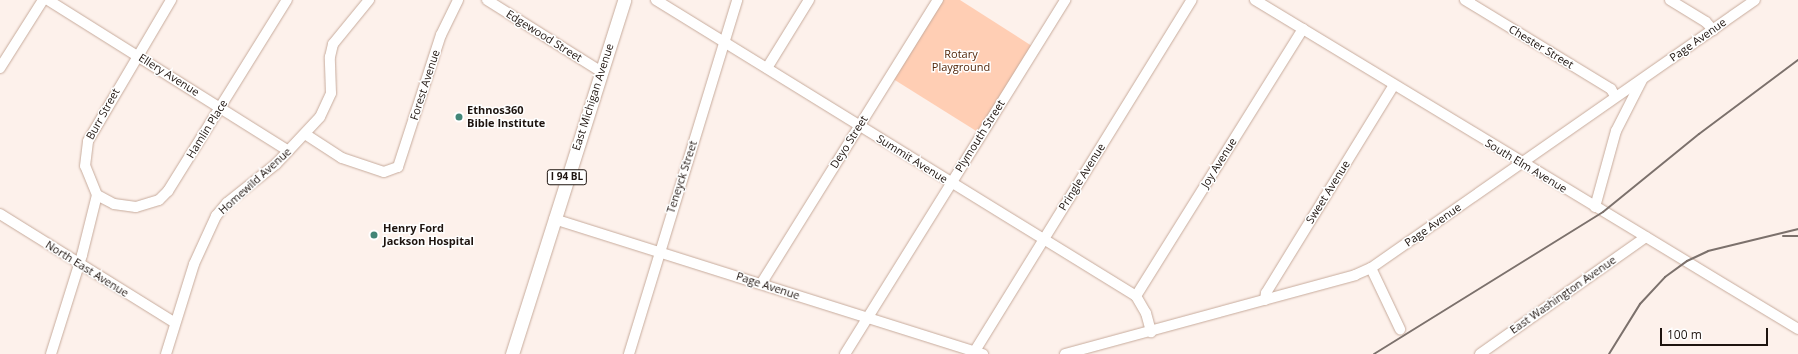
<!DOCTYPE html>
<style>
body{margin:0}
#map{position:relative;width:1798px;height:354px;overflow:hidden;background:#fdf1eb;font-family:"Open Sans",sans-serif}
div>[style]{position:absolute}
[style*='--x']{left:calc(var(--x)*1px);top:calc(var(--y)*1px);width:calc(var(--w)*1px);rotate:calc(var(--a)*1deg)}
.green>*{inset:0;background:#ffceb4}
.roads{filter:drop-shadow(0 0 1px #c7ab9c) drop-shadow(0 0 1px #c7ab9c)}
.minor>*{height:10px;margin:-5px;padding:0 5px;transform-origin:5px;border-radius:5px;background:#fff}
.major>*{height:13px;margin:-6.5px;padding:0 6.5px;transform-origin:6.5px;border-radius:6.5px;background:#fff}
.rail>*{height:2px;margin:-1px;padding:0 1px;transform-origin:1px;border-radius:1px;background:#7c716c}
.dots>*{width:11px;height:11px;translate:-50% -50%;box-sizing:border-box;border:2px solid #fff;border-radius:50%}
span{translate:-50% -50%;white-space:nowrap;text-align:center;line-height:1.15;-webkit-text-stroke:3px #fff;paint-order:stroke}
.shield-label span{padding:1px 3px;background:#fff;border:1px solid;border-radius:3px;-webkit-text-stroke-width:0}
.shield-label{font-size:10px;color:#1e140f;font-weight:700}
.street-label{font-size:11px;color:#1e140f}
.park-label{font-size:11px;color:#522508}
.poi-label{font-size:11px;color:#1e140f;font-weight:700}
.left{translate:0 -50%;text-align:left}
.scale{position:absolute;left:1660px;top:328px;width:108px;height:18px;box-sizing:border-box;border:2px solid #1e140f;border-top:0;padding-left:5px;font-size:12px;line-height:14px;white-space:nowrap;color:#1e140f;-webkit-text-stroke:3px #fff;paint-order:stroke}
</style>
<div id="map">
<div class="green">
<i style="clip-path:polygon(938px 0,960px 0,1035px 48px,981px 134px,890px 77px)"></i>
</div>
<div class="roads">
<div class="minor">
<i style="--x:48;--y:0;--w:284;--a:32.1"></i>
<i style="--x:487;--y:0;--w:136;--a:32.1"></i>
<i style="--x:656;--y:0;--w:564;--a:31.66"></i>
<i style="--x:1136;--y:296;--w:20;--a:60"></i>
<i style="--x:1146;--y:313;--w:20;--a:75"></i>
<i style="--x:1255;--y:0;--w:635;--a:31.21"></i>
<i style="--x:1465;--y:0;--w:171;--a:31.4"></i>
<i style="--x:1611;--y:89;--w:8;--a:60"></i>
<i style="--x:1670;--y:0;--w:42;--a:31.4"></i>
<i style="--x:1706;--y:22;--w:11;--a:49"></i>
<i style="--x:0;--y:68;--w:80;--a:-57.7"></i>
<i style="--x:767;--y:68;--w:80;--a:-58.3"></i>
<i style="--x:305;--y:134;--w:44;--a:33"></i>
<i style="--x:342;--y:158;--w:44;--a:18.4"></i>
<i style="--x:384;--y:172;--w:15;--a:-20"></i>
<i style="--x:398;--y:167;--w:139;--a:-72"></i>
<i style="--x:441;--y:35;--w:39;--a:-64"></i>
<i style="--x:97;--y:195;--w:19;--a:28"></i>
<i style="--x:114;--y:204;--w:22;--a:8"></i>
<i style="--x:136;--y:207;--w:24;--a:-17"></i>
<i style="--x:159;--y:200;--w:13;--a:-45"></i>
<i style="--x:168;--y:191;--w:225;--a:-58.1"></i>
<i style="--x:1595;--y:207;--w:79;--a:-74.6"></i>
<i style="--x:1616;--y:131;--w:57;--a:-63"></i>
<i style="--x:0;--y:214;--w:206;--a:31.9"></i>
<i style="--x:554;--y:219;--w:450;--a:17.5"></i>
<i style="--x:1371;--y:268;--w:68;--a:64.6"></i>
<i style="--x:761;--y:284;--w:335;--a:-58.1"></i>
<i style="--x:1136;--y:296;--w:315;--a:-58"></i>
<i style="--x:1265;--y:300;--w:7;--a:-82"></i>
<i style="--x:1266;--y:293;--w:244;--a:-58.4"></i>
<i style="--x:51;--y:354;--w:104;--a:-72.6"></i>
<i style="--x:82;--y:255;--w:62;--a:-76"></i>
<i style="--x:97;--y:195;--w:31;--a:-112"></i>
<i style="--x:85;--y:166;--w:25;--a:-83"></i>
<i style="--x:88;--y:141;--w:164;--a:-59.5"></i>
<i style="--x:166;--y:354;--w:94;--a:-72.7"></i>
<i style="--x:194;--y:264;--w:53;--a:-65.4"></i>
<i style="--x:216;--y:216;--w:17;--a:-50"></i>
<i style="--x:227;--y:203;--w:63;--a:-38.5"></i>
<i style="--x:276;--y:164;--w:64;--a:-46.9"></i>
<i style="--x:320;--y:117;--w:26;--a:-65"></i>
<i style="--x:331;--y:93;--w:36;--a:-92"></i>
<i style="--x:330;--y:57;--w:13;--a:-77"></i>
<i style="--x:333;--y:44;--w:57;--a:-50.7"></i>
<i style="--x:629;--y:354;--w:370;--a:-73"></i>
<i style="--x:845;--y:354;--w:417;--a:-58.1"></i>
<i style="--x:973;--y:354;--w:416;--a:-58.3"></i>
<i style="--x:1065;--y:354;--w:301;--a:-15.2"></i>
<i style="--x:1355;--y:275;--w:17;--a:-24"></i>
<i style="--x:1371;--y:268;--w:468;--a:-34.9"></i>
<i style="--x:1480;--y:354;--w:203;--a:-35.2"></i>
</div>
<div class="major">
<i style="--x:512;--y:354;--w:371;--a:-72.4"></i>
</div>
</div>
<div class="rail">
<i style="--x:1783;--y:236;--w:15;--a:0"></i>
<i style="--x:1374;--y:354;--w:269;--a:-31.8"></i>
<i style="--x:1603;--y:212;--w:124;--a:-39.1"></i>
<i style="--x:1699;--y:134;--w:124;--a:-36.8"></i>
<i style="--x:1609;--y:354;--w:59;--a:-58.2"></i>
<i style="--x:1640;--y:304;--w:37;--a:-47"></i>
<i style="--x:1665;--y:277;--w:27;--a:-36"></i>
<i style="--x:1687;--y:261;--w:23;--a:-25"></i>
<i style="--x:1708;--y:251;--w:93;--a:-13.7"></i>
</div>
<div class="dots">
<i style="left:459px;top:117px;background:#438678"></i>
<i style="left:374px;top:235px;background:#438678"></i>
</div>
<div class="shield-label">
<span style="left:567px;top:177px">I 94 BL</span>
</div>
<div class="street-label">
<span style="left:544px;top:36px;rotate:32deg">Edgewood Street</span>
<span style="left:1698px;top:40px;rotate:-35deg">Page Avenue</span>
<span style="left:1541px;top:47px;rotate:31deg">Chester Street</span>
<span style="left:169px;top:75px;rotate:32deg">Ellery Avenue</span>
<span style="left:425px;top:85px;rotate:-72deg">Forest Avenue</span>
<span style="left:593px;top:97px;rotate:-72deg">East Michigan Avenue</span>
<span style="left:103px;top:114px;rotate:-61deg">Burr Street</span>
<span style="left:207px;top:129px;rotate:-58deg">Hamlin Place</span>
<span style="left:980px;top:136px;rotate:-58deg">Plymouth Street</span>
<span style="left:849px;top:142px;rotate:-58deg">Deyo Street</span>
<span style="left:912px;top:159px;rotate:32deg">Summit Avenue</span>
<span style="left:1219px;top:163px;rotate:-58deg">Joy Avenue</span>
<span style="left:1526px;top:166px;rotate:31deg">South Elm Avenue</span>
<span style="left:682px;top:177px;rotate:-72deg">Teneyck Street</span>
<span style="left:1082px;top:177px;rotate:-58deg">Pringle Avenue</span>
<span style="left:255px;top:181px;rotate:-42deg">Homewild Avenue</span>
<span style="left:1328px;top:192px;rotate:-58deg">Sweet Avenue</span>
<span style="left:1433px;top:225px;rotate:-35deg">Page Avenue</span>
<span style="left:87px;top:269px;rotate:32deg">North East Avenue</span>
<span style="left:768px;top:286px;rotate:18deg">Page Avenue</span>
<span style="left:1563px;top:295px;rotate:-35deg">East Washington Avenue</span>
</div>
<div class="park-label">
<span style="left:961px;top:61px">Rotary<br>Playground</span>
</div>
<div class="poi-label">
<span class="left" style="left:467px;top:117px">Ethnos360<br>Bible Institute</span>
<span class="left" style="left:383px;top:235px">Henry Ford<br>Jackson Hospital</span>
</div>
<div class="scale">100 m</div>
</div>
